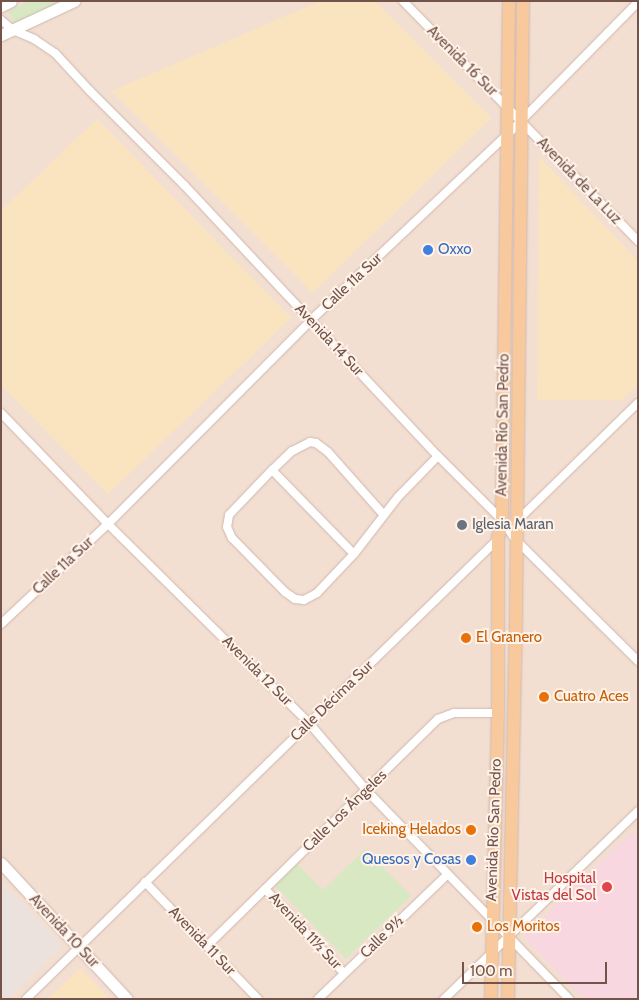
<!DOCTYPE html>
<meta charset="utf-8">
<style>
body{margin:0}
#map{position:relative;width:639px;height:1000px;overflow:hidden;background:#fbefe3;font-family:Cabin,sans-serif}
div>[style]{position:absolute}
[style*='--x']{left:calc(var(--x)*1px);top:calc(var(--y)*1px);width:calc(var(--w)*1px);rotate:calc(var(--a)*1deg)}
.residential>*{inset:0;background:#f3dfd2;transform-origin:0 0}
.industrial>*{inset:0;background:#ebe2de}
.medical>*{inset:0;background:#f9d7e0}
.green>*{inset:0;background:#d7e8c2}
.sand>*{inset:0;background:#fae4bf}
.roads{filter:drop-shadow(0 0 1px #cfb7ad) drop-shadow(0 0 1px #cfb7ad)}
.street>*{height:8px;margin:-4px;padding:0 4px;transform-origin:4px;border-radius:4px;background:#fff}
.secondary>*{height:11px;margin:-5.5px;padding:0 5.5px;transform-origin:5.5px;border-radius:5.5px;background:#fff}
.primary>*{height:12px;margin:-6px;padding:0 6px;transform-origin:6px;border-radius:6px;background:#f8c99d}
.dots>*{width:14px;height:14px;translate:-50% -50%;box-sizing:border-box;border:2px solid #fff3e9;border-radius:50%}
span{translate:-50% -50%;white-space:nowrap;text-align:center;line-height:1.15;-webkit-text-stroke:4px #fff3e9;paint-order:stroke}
.street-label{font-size:15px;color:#73534a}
.shop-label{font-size:15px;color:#366cbe}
.left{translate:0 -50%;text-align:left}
.right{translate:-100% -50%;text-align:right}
.worship-label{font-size:15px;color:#5b616d}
.food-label{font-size:15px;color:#c56008}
.health-label{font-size:15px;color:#be3a42}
.frame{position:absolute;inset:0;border:2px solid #73534a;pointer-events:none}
.scale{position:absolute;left:462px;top:962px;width:145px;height:22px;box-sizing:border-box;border:2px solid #73534a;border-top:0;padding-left:6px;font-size:15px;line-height:18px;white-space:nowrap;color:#73534a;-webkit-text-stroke:4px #fff3e9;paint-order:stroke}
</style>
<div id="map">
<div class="residential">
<i style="left:1px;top:1px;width:637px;height:998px"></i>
</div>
<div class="industrial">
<i style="clip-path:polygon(1px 881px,63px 945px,7px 999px,1px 999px)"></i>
</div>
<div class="medical">
<i style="clip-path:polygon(632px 832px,638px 837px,638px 999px,584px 999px,524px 937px)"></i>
</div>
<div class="green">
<i style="clip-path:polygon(29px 1px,62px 1px,15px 24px,8px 11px)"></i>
<i style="clip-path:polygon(365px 849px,411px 896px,346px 959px,275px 886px,297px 864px,323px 890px)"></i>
</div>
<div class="sand">
<i style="clip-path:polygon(321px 1px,375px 1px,491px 118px,313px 293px,112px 91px)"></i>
<i style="clip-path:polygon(97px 119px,291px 318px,108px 494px,1px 385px,1px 211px)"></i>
<i style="clip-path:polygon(539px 157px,638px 261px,638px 385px,622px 400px,537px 400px)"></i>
<i style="clip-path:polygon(80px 968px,110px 999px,48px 999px)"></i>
</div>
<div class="roads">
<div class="street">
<i style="--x:403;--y:1;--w:336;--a:45.6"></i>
<i style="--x:1;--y:20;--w:16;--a:40"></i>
<i style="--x:13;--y:30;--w:23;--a:23"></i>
<i style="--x:34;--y:39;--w:25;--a:34"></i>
<i style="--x:55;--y:53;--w:52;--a:47.4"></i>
<i style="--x:90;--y:91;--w:133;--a:45"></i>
<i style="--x:184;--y:185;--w:371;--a:46.9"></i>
<i style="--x:438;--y:456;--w:91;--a:45"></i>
<i style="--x:502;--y:520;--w:23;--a:56"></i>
<i style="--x:515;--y:539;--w:173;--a:44.8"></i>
<i style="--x:1;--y:413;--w:154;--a:46.1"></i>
<i style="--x:108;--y:524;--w:283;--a:44.7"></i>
<i style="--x:309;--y:723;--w:89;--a:49.5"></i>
<i style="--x:367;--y:791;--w:290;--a:45.8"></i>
<i style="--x:272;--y:470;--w:117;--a:45.7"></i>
<i style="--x:383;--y:514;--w:83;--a:-131.6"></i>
<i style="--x:328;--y:452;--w:15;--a:-143"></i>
<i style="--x:316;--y:443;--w:6;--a:-171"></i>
<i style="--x:310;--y:442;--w:20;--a:153"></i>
<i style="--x:292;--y:451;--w:28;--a:136"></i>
<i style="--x:272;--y:470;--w:62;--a:133.7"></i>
<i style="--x:229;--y:515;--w:12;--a:99"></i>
<i style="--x:227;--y:527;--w:12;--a:66"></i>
<i style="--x:232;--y:538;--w:76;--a:45.5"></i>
<i style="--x:285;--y:592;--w:12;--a:35"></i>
<i style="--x:295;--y:599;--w:9;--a:6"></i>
<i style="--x:304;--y:600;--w:15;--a:-28"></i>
<i style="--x:317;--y:593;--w:54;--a:-46.5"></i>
<i style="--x:354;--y:554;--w:72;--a:-52.3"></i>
<i style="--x:398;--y:497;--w:57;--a:-45.7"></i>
<i style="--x:517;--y:521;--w:169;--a:-44.3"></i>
<i style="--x:1;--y:624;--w:146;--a:-43.1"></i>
<i style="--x:108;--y:524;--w:286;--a:-45.1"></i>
<i style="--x:310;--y:321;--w:272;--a:-43.4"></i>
<i style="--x:508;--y:134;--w:185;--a:-45.4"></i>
<i style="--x:145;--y:882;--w:163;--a:46"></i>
<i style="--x:265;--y:889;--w:115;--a:46.8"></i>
<i style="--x:207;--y:946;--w:324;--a:-44.5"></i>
<i style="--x:438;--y:719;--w:17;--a:-21"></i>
<i style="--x:454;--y:713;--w:44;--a:0"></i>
<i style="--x:26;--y:999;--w:659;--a:-44.26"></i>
<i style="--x:318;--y:999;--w:179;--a:-43.9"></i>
<i style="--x:444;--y:999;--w:270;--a:-44.1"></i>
</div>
<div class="secondary">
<i style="--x:1;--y:6;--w:11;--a:-27"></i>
<i style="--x:1;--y:35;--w:81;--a:-25"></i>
<i style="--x:1;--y:863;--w:185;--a:47.2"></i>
</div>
<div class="primary">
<i style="--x:491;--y:999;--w:286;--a:-88.6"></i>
<i style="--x:498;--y:713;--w:175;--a:-90"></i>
<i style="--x:498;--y:538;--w:18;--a:-77"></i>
<i style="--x:502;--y:520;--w:519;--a:-89.23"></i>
<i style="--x:508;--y:999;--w:389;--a:-88.8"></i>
<i style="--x:516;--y:610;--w:609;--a:-89.34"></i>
</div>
</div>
<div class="dots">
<i style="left:428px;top:250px;background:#3f7fe0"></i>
<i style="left:462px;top:525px;background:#6b7280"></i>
<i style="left:466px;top:638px;background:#e8710a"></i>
<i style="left:544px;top:697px;background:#e8710a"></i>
<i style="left:471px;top:830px;background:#e8710a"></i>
<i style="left:471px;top:860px;background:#3f7fe0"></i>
<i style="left:607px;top:887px;background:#e0444e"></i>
<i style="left:477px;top:927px;background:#e8710a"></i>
</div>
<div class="street-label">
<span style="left:462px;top:61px;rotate:45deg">Avenida 16 Sur</span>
<span style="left:579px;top:181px;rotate:46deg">Avenida de La Luz</span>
<span style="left:352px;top:282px;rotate:-43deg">Calle 11a Sur</span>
<span style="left:329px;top:340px;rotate:47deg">Avenida 14 Sur</span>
<span style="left:503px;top:425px;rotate:-89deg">Avenida Río San Pedro</span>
<span style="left:63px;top:566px;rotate:-43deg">Calle 11a Sur</span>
<span style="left:257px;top:671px;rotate:45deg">Avenida 12 Sur</span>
<span style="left:332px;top:701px;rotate:-44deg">Calle Décima Sur</span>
<span style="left:345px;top:811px;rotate:-44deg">Calle Los Ángeles</span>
<span style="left:494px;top:830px;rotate:-88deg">Avenida Río San Pedro</span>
<span style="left:64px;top:931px;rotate:47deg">Avenida 10 Sur</span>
<span style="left:305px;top:931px;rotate:47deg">Avenida 11½ Sur</span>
<span style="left:382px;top:937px;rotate:-44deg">Calle 9½</span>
<span style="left:202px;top:941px;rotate:46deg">Avenida 11 Sur</span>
</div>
<div class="shop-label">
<span class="left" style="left:438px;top:250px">Oxxo</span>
<span class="right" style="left:461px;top:860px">Quesos y Cosas</span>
</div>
<div class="worship-label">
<span class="left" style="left:472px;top:525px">Iglesia Maran</span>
</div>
<div class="food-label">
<span class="left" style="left:476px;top:638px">El Granero</span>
<span class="left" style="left:554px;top:697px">Cuatro Aces</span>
<span class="right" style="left:461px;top:830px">Iceking Helados</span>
<span class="left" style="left:487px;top:927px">Los Moritos</span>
</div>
<div class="health-label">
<span class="right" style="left:596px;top:887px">Hospital<br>Vistas del Sol</span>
</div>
<div class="frame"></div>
<div class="scale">100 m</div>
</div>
